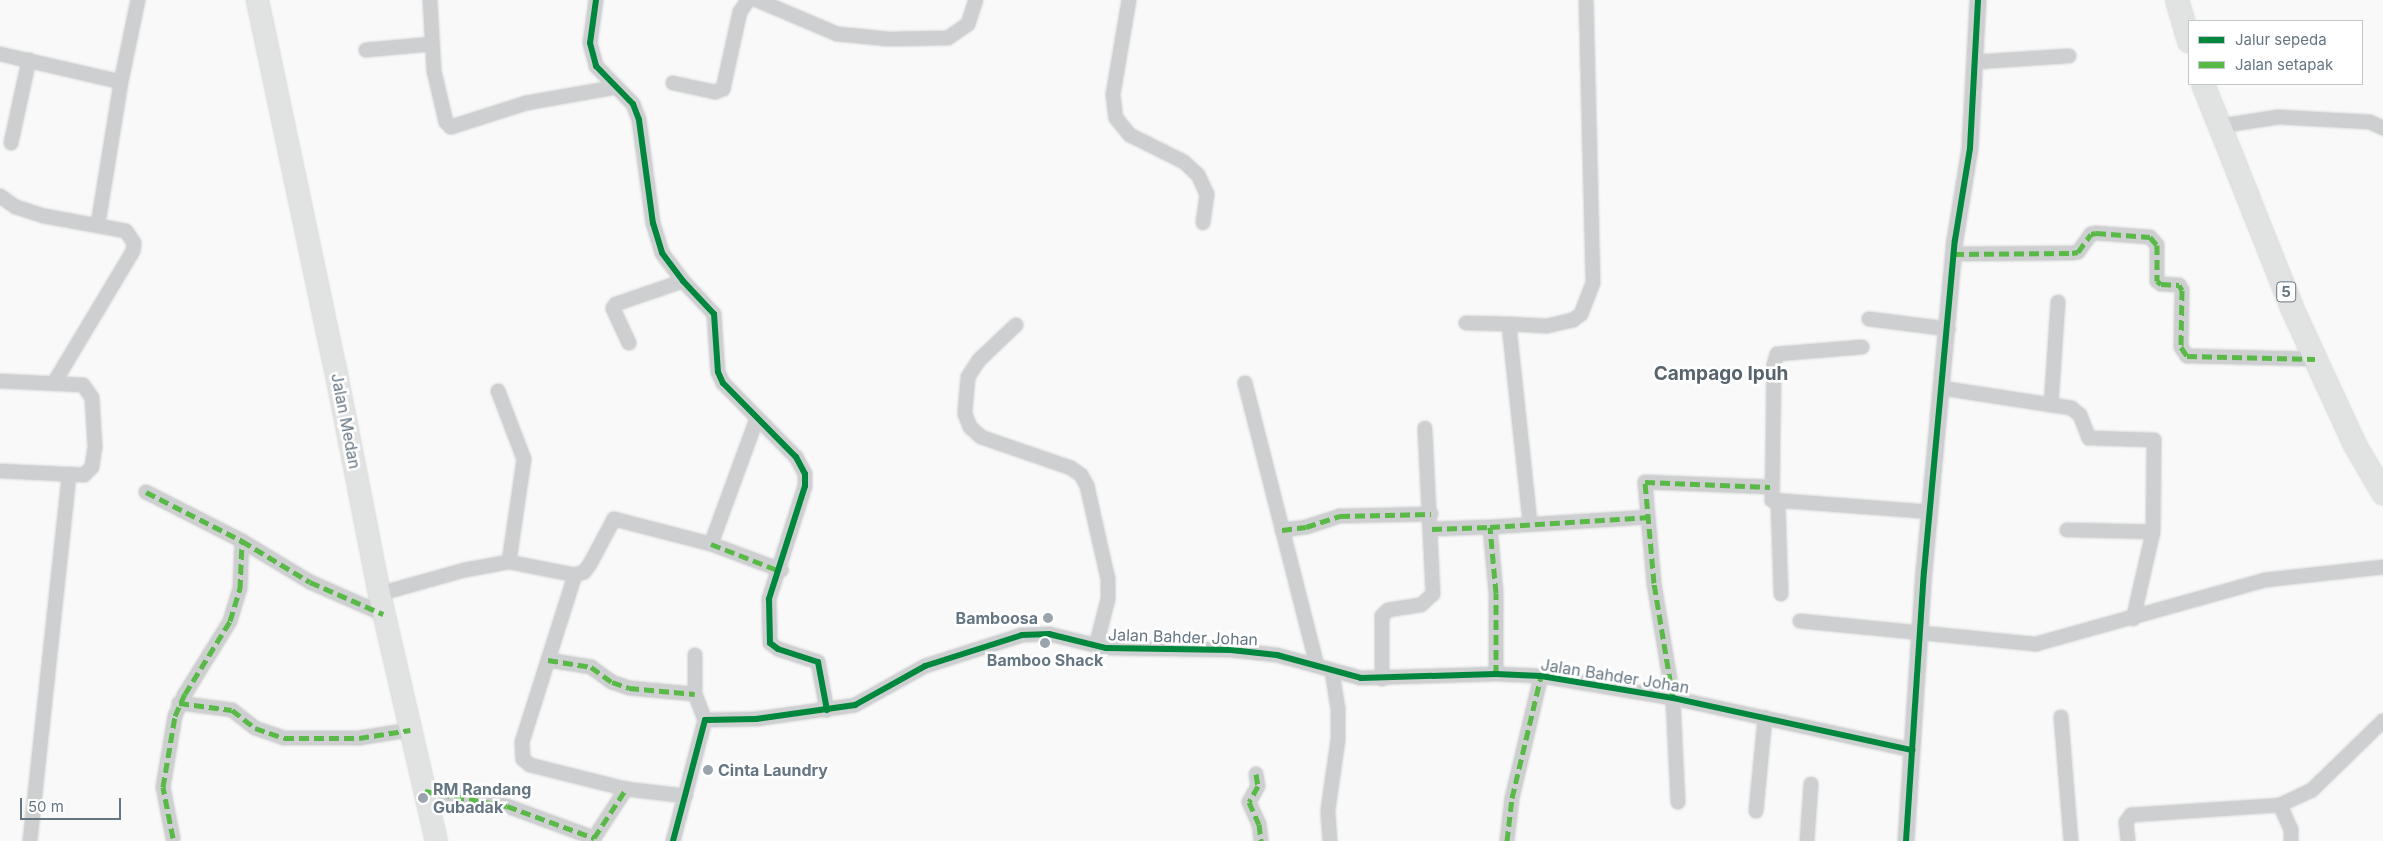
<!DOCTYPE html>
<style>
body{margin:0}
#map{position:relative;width:2383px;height:841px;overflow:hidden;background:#f9f9f9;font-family:Inter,sans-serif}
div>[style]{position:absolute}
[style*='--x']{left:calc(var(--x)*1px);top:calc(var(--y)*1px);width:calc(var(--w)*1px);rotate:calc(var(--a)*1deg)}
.roads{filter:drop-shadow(0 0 1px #d5d6d7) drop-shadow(0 0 1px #d5d6d7)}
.minor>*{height:14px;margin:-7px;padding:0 7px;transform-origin:7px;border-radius:7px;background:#cecfd0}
.tertiary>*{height:16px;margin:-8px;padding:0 8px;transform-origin:8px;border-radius:8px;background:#cecfd0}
.primary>*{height:21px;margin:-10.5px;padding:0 10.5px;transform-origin:10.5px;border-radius:10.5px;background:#e1e2e2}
.trunk>*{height:22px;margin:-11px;padding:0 11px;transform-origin:11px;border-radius:11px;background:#e1e2e2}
.quiet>*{height:5px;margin-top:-2.5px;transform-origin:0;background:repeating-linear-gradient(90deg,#58b947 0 10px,transparent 0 15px)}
.cycleway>*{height:6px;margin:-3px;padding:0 3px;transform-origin:3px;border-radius:3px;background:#00873e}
.dots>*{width:14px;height:14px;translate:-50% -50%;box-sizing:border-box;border:2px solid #fff;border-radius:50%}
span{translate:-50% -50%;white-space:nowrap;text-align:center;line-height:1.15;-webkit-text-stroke:5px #fff;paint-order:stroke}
.shield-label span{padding:1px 4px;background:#fff;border:1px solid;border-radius:4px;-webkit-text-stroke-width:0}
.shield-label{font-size:15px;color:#657683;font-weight:700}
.street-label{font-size:16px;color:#657683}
.poi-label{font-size:16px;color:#657683;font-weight:700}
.right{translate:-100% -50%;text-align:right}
.left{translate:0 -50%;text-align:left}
.quarter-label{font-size:19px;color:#57646e;font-weight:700}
.legend{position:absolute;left:2188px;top:20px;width:175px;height:65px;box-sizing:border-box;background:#fff;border:1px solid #c1c8cd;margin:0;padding:6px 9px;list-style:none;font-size:15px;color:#657683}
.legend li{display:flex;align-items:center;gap:10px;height:25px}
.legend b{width:25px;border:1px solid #c1c8cd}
.scale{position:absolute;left:20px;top:798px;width:101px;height:22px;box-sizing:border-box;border:2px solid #657683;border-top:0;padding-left:6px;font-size:15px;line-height:18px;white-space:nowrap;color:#657683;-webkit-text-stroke:4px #fff;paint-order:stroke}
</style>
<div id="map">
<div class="roads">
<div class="minor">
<i style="--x:430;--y:0;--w:71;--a:86.8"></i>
<i style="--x:434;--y:71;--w:52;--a:76.8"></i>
<i style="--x:446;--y:122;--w:7;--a:45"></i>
<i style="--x:451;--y:127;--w:79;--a:-17.7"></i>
<i style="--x:526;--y:103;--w:92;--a:-10"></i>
<i style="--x:596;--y:0;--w:43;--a:97.9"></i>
<i style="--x:590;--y:43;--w:24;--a:75"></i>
<i style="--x:596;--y:66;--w:53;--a:45.8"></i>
<i style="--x:633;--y:104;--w:17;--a:69"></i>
<i style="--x:639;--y:120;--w:104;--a:82.3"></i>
<i style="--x:653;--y:223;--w:31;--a:73"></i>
<i style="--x:662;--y:253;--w:35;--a:53"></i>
<i style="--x:683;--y:281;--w:45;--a:46.8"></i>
<i style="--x:714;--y:314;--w:58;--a:86.1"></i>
<i style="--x:718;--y:372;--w:12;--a:66"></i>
<i style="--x:723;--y:383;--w:104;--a:45.4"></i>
<i style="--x:796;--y:457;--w:19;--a:62"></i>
<i style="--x:805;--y:474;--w:12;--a:90"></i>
<i style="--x:805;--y:486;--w:119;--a:107.7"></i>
<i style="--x:769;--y:599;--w:44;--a:88.7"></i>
<i style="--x:770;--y:643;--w:10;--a:37"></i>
<i style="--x:778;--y:649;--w:42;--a:18"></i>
<i style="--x:818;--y:662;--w:49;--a:79.4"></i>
<i style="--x:757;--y:0;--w:87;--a:23"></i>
<i style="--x:837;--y:34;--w:52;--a:5.5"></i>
<i style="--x:889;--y:39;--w:59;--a:-1"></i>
<i style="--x:948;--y:38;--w:24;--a:-35"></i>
<i style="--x:968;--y:24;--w:25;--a:-72"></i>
<i style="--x:1129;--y:0;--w:96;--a:99.6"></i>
<i style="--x:1113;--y:95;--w:23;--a:83"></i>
<i style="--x:1116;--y:118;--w:22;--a:51"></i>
<i style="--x:1130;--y:135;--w:60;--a:26.6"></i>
<i style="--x:1184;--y:162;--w:19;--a:43"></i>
<i style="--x:1198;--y:175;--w:21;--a:65"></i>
<i style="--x:1207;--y:194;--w:29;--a:98"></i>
<i style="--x:366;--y:50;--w:66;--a:-5.2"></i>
<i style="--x:0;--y:54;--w:124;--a:13"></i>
<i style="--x:1974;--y:62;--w:95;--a:-3.6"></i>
<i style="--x:673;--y:83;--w:43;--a:12.1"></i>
<i style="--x:715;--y:92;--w:9;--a:-21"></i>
<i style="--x:723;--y:89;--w:79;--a:-77.6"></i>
<i style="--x:740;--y:12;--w:14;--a:-56"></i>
<i style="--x:2220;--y:126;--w:59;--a:-8.8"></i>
<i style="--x:2278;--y:117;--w:92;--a:3.1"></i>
<i style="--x:2370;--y:122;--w:14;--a:25"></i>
<i style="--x:11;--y:143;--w:85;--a:-77.8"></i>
<i style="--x:0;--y:196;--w:19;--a:35"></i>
<i style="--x:16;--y:207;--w:29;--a:18"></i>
<i style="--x:44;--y:216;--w:83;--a:10.4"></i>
<i style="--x:126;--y:231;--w:14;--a:56"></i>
<i style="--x:134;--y:243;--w:8;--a:97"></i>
<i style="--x:133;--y:251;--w:154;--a:120.9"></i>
<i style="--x:98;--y:224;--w:144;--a:-80.8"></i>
<i style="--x:121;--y:82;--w:84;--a:-78.3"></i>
<i style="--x:1954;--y:254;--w:118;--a:-0.5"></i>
<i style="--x:2072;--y:253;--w:6;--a:-9"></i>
<i style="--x:2078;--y:252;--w:22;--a:-54"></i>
<i style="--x:2091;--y:234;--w:5;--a:-11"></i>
<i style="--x:2096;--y:233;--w:54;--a:4.2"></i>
<i style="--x:2150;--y:237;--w:11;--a:49"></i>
<i style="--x:2157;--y:245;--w:36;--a:90"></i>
<i style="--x:2157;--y:281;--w:5;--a:37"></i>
<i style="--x:2161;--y:284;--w:18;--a:3"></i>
<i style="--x:2179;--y:285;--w:6;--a:59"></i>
<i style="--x:2182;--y:290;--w:57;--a:91"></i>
<i style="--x:2181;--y:347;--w:11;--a:56"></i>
<i style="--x:2187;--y:356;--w:128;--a:1.3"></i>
<i style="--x:1869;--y:319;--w:80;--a:7.2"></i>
<i style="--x:1466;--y:323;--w:43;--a:1.3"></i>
<i style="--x:1016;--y:325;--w:51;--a:136.6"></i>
<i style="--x:979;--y:360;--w:20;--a:123"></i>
<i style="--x:968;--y:377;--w:37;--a:95"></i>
<i style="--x:965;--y:414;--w:14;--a:69"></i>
<i style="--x:970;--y:427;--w:15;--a:42"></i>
<i style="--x:981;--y:437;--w:95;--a:19"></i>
<i style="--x:1071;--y:468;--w:12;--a:35"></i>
<i style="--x:1081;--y:475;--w:13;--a:61"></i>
<i style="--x:1087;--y:486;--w:95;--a:77.3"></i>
<i style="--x:1108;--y:579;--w:20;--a:90"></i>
<i style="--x:1108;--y:599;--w:49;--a:104.3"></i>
<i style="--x:629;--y:343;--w:38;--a:-115"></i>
<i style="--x:613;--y:308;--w:5;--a:-53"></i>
<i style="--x:616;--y:304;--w:71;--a:-18.9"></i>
<i style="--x:1862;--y:347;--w:85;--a:175.3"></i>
<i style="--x:1777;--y:354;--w:11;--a:105"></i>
<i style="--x:1774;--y:365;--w:135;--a:90.8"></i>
<i style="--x:1772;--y:500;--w:158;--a:4.3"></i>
<i style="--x:0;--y:381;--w:83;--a:2.8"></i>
<i style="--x:83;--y:385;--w:16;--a:55"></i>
<i style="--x:92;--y:398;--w:49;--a:86.5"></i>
<i style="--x:95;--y:447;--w:20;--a:99"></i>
<i style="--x:92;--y:467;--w:11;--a:135"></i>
<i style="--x:84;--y:475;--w:84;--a:-177.3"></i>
<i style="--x:1245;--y:383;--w:291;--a:75.7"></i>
<i style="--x:1941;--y:388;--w:132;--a:8.7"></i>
<i style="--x:2071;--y:408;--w:11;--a:38"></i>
<i style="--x:2080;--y:415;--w:25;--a:69"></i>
<i style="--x:2089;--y:438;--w:65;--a:1.8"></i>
<i style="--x:2154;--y:440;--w:92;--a:90.6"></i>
<i style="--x:2153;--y:532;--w:89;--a:102.9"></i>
<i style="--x:498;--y:391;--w:73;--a:69.1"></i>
<i style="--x:524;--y:459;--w:104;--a:98.3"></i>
<i style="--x:2051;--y:405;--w:103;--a:-86.1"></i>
<i style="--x:146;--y:492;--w:108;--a:27"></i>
<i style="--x:242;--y:541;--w:79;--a:31.1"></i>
<i style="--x:310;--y:582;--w:80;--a:23.7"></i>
<i style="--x:1778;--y:503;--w:91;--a:88.1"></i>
<i style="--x:1530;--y:522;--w:199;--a:-96.1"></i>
<i style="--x:1509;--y:324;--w:38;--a:3"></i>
<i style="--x:1547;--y:326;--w:27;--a:-13"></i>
<i style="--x:1573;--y:320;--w:10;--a:-37"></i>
<i style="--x:1581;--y:314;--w:34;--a:-69"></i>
<i style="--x:1593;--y:282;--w:282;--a:-91.4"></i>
<i style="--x:1432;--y:529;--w:58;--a:-2"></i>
<i style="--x:1282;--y:530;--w:24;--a:-7"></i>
<i style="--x:1306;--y:527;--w:36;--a:-18"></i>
<i style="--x:1340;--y:516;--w:91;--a:-1.3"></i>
<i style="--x:2067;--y:530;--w:86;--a:1.3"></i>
<i style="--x:711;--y:544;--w:134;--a:-69.9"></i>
<i style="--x:575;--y:575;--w:175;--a:107.6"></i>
<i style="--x:522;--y:742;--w:17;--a:87"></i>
<i style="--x:523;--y:759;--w:9;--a:41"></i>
<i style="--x:530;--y:765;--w:99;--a:14"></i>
<i style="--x:626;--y:789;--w:60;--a:6.7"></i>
<i style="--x:379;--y:594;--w:89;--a:-15.6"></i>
<i style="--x:465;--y:570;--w:45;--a:-10.3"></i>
<i style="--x:509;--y:562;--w:67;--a:11.1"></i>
<i style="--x:575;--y:575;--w:9;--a:-18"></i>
<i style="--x:584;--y:572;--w:10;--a:-53"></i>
<i style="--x:590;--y:564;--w:51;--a:-61.9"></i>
<i style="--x:614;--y:519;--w:100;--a:14.5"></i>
<i style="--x:711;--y:544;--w:75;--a:20.4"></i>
<i style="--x:1800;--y:621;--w:237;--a:5.6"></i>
<i style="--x:2036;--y:644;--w:238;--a:-15.6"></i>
<i style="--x:2265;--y:580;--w:119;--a:-6.3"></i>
<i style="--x:695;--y:655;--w:39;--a:90"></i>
<i style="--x:695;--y:694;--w:28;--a:69"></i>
<i style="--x:548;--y:660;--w:44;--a:9.2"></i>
<i style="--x:591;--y:667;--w:26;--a:36"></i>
<i style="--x:612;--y:682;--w:18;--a:19"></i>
<i style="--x:629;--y:688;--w:66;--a:5.2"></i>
<i style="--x:1496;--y:674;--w:81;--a:-90"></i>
<i style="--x:1496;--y:593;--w:66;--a:-95.2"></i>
<i style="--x:1490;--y:527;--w:157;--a:-3.6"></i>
<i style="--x:1382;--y:679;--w:63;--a:-90"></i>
<i style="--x:1382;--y:616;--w:8;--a:-45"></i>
<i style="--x:1388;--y:610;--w:33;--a:-9"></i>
<i style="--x:1421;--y:605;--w:16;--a:-43"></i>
<i style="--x:1433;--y:594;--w:166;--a:-92.8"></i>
<i style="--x:179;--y:703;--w:53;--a:7.5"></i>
<i style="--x:232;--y:710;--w:29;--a:38"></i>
<i style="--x:255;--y:728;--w:31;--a:19"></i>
<i style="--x:284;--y:738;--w:75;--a:0"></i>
<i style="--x:359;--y:738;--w:52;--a:-8.9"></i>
<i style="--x:2061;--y:717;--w:124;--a:85.4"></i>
<i style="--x:1256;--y:774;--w:12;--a:81"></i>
<i style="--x:1258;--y:786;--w:18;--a:119"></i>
<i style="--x:1249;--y:802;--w:24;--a:66"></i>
<i style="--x:1259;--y:824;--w:17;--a:83"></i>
<i style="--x:425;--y:791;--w:83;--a:10.4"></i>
<i style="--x:507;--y:806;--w:93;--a:20.2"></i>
<i style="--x:594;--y:838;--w:59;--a:-56.9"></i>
<i style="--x:1678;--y:802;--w:104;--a:-92.8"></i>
<i style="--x:1673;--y:698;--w:117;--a:-99.4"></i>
<i style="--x:1654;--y:583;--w:101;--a:-95.1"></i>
<i style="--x:1645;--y:482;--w:125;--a:2.3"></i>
<i style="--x:2280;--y:805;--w:27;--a:66"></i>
<i style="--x:2291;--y:830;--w:11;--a:90"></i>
<i style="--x:1756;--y:811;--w:94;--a:-84.5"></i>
<i style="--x:173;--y:838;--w:52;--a:-101.1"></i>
<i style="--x:163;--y:787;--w:72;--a:-80.4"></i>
<i style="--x:175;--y:716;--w:24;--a:-66"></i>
<i style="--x:185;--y:694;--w:86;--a:-58.3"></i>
<i style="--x:230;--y:621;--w:34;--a:-73"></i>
<i style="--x:240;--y:589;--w:48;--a:-87.6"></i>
<i style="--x:30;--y:841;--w:369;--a:-83.9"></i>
<i style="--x:673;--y:841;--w:125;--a:-75.2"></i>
<i style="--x:705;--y:720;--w:51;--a:-1.1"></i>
<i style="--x:756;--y:719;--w:100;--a:-8"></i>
<i style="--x:855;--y:705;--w:80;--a:-29.1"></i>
<i style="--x:925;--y:666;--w:102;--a:-17.7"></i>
<i style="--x:1022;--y:635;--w:27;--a:-2"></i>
<i style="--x:1049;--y:634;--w:59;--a:13.8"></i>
<i style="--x:1106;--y:648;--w:125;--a:0.9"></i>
<i style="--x:1231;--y:650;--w:46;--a:6.2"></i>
<i style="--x:1277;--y:655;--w:87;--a:15.3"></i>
<i style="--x:1361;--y:678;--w:135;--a:-1.7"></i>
<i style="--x:1496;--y:674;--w:45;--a:2.5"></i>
<i style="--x:1541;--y:676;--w:134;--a:9.5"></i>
<i style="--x:1673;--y:698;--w:245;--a:12.3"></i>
<i style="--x:1330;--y:841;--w:31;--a:-94"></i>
<i style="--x:1328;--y:810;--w:71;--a:-81.9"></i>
<i style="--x:1338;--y:740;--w:31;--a:-90"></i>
<i style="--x:1338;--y:709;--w:39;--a:-99"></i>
<i style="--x:1507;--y:841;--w:43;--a:-83.4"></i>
<i style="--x:1512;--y:798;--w:125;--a:-76.6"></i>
<i style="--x:1807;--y:841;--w:57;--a:-86"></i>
<i style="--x:2128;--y:841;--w:19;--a:-96"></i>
<i style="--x:2126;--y:822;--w:9;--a:-54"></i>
<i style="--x:2131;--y:815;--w:149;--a:-3.8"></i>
<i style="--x:2280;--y:805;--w:35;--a:-25"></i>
<i style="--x:2312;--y:790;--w:99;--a:-44.2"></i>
</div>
<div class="tertiary">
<i style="--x:1906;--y:841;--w:270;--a:-86.2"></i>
<i style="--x:1924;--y:572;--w:333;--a:-84.7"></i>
<i style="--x:1955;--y:240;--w:93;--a:-80.7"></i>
<i style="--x:1970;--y:148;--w:148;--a:-86.9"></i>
</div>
<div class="primary">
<i style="--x:257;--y:0;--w:372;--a:78.1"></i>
<i style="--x:334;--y:364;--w:234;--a:78.9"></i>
<i style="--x:379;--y:594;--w:253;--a:77"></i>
</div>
<div class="trunk">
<i style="--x:2177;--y:0;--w:43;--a:73.7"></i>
<i style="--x:2203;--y:84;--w:241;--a:68.3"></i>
<i style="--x:2292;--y:308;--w:151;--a:65.3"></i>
<i style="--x:2355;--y:445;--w:56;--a:59.7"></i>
</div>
</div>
<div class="quiet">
<i style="--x:1954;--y:254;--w:118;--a:-0.5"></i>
<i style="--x:2072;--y:253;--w:6;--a:-9"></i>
<i style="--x:2078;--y:252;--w:22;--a:-54"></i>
<i style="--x:2091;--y:234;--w:5;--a:-11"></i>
<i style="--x:2096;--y:233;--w:54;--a:4.2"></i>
<i style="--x:2150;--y:237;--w:11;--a:49"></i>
<i style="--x:2157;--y:245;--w:36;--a:90"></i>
<i style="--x:2157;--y:281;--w:5;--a:37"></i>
<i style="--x:2161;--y:284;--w:18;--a:3"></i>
<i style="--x:2179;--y:285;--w:6;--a:59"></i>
<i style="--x:2182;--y:290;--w:57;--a:91"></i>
<i style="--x:2181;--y:347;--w:11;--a:56"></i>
<i style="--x:2187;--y:356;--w:128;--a:1.3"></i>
<i style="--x:146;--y:492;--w:108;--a:27"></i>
<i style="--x:242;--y:541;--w:79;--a:31.1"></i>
<i style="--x:310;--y:582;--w:80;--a:23.7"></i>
<i style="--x:1432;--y:529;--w:58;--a:-2"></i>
<i style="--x:1282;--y:530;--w:24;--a:-7"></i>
<i style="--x:1306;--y:527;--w:36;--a:-18"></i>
<i style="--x:1340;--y:516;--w:91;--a:-1.3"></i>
<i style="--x:711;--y:544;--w:74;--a:21.4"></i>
<i style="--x:548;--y:660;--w:44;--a:9.2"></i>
<i style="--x:591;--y:667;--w:26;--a:36"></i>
<i style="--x:612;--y:682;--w:18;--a:19"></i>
<i style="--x:629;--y:688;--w:66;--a:5.2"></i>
<i style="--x:1496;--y:674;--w:81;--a:-90"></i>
<i style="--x:1496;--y:593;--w:66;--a:-95.2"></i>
<i style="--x:1490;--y:527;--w:157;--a:-3.6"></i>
<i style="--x:1673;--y:698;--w:117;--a:-99.4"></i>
<i style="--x:1654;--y:583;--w:101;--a:-95.1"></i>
<i style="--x:1645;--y:482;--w:125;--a:2.3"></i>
<i style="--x:179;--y:703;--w:53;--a:7.5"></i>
<i style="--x:232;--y:710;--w:29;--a:38"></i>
<i style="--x:255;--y:728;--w:31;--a:19"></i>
<i style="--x:284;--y:738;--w:75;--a:0"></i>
<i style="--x:359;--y:738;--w:52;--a:-8.9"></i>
<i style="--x:1256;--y:774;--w:12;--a:81"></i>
<i style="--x:1258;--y:786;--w:18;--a:119"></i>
<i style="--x:1249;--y:802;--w:24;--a:66"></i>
<i style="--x:1259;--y:824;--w:17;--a:83"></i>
<i style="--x:425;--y:791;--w:83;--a:10.4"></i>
<i style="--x:507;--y:806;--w:93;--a:20.2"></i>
<i style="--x:594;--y:838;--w:59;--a:-56.9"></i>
<i style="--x:173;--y:838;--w:52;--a:-101.1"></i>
<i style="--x:163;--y:787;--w:72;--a:-80.4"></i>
<i style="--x:175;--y:716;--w:24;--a:-66"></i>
<i style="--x:185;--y:694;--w:86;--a:-58.3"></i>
<i style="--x:230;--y:621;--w:34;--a:-73"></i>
<i style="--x:240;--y:589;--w:48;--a:-87.6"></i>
<i style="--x:1507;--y:841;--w:43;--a:-83.4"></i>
<i style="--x:1512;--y:798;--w:125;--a:-76.6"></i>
</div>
<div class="cycleway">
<i style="--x:596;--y:0;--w:43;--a:97.9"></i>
<i style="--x:590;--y:43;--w:24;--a:75"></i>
<i style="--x:596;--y:66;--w:53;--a:45.8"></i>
<i style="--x:633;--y:104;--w:17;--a:69"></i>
<i style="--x:639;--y:120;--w:104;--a:82.3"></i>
<i style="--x:653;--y:223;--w:31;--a:73"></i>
<i style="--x:662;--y:253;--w:35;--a:53"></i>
<i style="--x:683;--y:281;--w:45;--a:46.8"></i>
<i style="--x:714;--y:314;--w:58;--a:86.1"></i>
<i style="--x:718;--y:372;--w:12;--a:66"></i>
<i style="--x:723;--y:383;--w:104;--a:45.4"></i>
<i style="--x:796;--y:457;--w:19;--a:62"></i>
<i style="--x:805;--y:474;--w:12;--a:90"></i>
<i style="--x:805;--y:486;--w:119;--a:107.7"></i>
<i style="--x:769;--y:599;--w:44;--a:88.7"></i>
<i style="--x:770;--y:643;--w:10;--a:37"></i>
<i style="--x:778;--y:649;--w:42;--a:18"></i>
<i style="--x:818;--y:662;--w:49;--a:79.4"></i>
<i style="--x:673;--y:841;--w:125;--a:-75.2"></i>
<i style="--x:705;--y:720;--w:51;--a:-1.1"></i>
<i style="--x:756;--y:719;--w:100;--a:-8"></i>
<i style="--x:855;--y:705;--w:80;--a:-29.1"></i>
<i style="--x:925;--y:666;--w:102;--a:-17.7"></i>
<i style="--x:1022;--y:635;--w:27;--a:-2"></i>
<i style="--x:1049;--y:634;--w:59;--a:13.8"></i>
<i style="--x:1106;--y:648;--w:125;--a:0.9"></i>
<i style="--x:1231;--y:650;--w:46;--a:6.2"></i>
<i style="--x:1277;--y:655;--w:87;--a:15.3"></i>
<i style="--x:1361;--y:678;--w:135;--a:-1.7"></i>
<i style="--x:1496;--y:674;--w:45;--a:2.5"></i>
<i style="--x:1541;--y:676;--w:134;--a:9.5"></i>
<i style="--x:1673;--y:698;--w:245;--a:12.3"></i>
<i style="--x:1906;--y:841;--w:270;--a:-86.2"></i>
<i style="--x:1924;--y:572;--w:333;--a:-84.7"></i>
<i style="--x:1955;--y:240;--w:93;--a:-80.7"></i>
<i style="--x:1970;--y:148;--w:148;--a:-86.9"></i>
</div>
<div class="dots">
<i style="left:1048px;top:618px;background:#99a4ac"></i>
<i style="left:1045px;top:643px;background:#99a4ac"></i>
<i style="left:708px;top:770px;background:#99a4ac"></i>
<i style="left:423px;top:798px;background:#99a4ac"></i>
</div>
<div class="shield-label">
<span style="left:2286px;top:292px">5</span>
</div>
<div class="street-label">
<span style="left:346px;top:421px;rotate:79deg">Jalan Medan</span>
<span style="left:1183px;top:637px;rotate:2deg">Jalan Bahder Johan</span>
<span style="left:1615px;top:676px;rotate:9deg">Jalan Bahder Johan</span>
</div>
<div class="poi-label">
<span class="right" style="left:1038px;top:618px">Bamboosa</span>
<span style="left:1045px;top:660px">Bamboo Shack</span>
<span class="left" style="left:718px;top:770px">Cinta Laundry</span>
<span class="left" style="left:433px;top:798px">RM Randang<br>Gubadak</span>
</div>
<div class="quarter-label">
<span style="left:1721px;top:374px">Campago Ipuh</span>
</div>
<ul class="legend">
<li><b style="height:6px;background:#00873e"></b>Jalur sepeda</li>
<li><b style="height:6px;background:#58b947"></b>Jalan setapak</li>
</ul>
<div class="scale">50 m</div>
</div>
